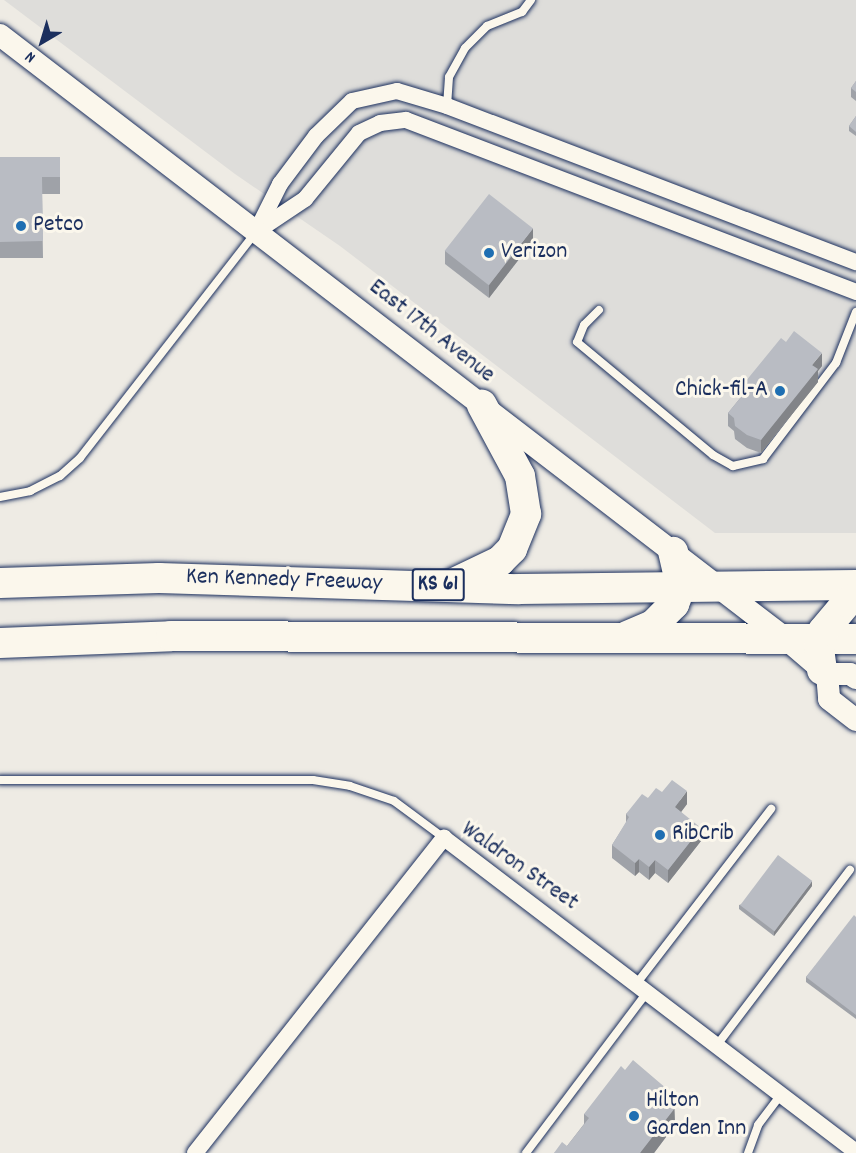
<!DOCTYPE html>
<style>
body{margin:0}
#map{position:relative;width:856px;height:1153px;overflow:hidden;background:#eeebe4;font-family:Dekko,sans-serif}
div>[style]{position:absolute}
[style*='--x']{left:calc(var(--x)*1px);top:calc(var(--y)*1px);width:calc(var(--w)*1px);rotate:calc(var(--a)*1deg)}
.built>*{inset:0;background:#deddda}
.roads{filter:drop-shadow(0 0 2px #1b2f5e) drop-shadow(0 0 2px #1b2f5e)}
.lane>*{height:8px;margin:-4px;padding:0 4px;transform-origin:4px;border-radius:4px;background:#fbf7ec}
.street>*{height:16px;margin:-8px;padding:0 8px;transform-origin:8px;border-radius:8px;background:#fbf7ec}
.secondary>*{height:22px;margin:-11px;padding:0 11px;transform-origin:11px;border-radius:11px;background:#fbf7ec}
.highway>*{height:30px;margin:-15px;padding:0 15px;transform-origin:15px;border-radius:15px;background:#fbf7ec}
.wall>*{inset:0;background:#9fa2a8}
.shaded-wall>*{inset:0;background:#828488}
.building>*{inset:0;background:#b9bcc3;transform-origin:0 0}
.dots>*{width:16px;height:16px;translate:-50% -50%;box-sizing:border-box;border:3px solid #fbf7ec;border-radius:50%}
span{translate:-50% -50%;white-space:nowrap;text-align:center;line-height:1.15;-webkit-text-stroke:6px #fbf7ec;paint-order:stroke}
.shield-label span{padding:2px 4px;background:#fbf7ec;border:2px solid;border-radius:4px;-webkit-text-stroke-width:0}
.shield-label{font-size:22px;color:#1b2f5e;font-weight:700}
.poi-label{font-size:24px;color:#1b2f5e}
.left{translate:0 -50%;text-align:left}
.right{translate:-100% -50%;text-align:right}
.street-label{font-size:24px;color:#1b2f5e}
.north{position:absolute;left:12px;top:12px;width:60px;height:60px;-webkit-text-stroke:4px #fbf7ec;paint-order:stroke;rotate:218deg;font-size:16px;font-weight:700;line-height:24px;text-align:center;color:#1b2f5e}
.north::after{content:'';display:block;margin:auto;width:21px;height:27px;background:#1b2f5e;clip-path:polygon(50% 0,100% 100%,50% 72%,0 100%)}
</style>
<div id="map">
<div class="built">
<i style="clip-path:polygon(4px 0,856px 0,856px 533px,715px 533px,340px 246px,235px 174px)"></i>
</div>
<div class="roads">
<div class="lane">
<i style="--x:447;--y:106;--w:29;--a:-86"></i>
<i style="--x:449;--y:77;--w:33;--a:-61"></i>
<i style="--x:465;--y:48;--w:31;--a:-45"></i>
<i style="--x:487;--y:26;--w:38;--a:-22"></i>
<i style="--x:522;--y:12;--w:15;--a:-53"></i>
<i style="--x:599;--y:310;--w:21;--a:135"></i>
<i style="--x:584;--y:325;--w:18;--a:112"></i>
<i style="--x:577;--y:342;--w:177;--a:39.7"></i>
<i style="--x:713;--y:455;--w:23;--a:29"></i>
<i style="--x:733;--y:466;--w:31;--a:-13"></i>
<i style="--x:763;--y:459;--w:121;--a:-52.8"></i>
<i style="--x:836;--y:363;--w:55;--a:-68.6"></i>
<i style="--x:0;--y:497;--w:31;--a:-11"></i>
<i style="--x:30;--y:491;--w:34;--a:-27"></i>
<i style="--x:60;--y:476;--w:27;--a:-42"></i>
<i style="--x:80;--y:458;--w:286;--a:-52.1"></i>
<i style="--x:0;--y:780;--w:313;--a:0"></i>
<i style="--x:313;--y:780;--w:37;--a:9"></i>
<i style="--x:350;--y:786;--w:46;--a:18.8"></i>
<i style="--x:394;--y:801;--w:62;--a:36.5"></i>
<i style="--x:637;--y:983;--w:220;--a:-52.4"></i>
<i style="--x:717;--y:1045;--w:220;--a:-52.8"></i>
<i style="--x:526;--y:1153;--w:203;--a:-53"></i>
<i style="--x:748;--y:1153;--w:30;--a:-70"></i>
<i style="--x:758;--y:1125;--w:39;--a:-53"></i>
</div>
<div class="street">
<i style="--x:257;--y:231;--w:58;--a:-33.7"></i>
<i style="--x:305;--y:199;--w:85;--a:-50.7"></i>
<i style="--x:359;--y:133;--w:23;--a:-25"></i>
<i style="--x:380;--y:123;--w:26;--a:-7"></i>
<i style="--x:406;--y:120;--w:482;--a:20.9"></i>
<i style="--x:256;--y:232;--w:54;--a:-63.4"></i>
<i style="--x:280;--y:184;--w:60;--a:-53.1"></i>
<i style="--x:316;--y:136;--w:50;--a:-44.2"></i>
<i style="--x:352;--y:101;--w:46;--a:-12.5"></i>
<i style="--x:397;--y:91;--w:52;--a:16.7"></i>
<i style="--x:447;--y:106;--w:438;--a:20.9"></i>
<i style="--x:195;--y:1153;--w:402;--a:-51.7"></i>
<i style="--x:444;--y:838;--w:518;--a:37.31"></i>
</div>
<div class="secondary">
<i style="--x:0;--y:35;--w:991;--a:37.54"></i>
<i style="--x:786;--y:639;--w:54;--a:40.5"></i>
<i style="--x:827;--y:674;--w:23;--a:0"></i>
<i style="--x:850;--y:674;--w:7;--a:34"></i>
<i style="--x:827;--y:674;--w:25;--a:85"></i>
<i style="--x:829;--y:699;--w:34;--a:38"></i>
</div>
<div class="highway">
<i style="--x:0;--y:583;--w:159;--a:-1.8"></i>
<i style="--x:159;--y:578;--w:360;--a:1.8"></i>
<i style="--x:519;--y:589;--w:337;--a:-0.7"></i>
<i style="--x:454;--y:583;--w:51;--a:-25.6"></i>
<i style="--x:500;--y:561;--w:17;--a:-45"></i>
<i style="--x:512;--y:549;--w:38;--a:-68"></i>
<i style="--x:526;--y:514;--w:38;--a:-99"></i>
<i style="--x:520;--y:476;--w:81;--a:-118.2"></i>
<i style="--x:627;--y:636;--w:28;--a:-23"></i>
<i style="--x:653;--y:625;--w:30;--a:-45"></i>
<i style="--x:674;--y:604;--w:19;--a:-69"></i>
<i style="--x:681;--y:586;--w:35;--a:-103"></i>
<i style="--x:0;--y:643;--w:171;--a:-2.3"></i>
<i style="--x:171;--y:636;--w:685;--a:0.25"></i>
<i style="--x:822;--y:670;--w:22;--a:-98"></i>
<i style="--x:819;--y:648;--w:17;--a:-77"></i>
<i style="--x:823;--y:631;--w:38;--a:-50"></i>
<i style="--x:847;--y:602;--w:10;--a:-29"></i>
</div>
</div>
<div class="wall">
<i style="clip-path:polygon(856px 81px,856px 101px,851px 97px,851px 88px)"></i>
<i style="clip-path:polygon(856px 116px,856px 136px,849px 131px,849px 126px)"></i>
<i style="clip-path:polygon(0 157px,60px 157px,60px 194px,42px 194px,43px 258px,0 258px)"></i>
<i style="clip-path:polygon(533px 241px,489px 298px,445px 264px,445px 251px)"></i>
<i style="clip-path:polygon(822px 366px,818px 371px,818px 382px,761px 453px,747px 448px,735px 439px,734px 431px,728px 426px,728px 413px,741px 397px,741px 387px)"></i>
<i style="clip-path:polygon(662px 792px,687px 804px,681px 812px,701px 841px,668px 883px,655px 873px,649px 880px,639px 872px,635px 876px,612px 858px,612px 845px,626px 823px,626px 814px,648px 798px)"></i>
<i style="clip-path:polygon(812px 886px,774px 936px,739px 909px,739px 905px)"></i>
<i style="clip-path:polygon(856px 917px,856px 1019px,806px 982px,806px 977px)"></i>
<i style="clip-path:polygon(674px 1107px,675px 1125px,654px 1153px,554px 1153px,567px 1146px,584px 1124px,584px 1114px)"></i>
</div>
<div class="shaded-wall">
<i style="clip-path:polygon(533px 228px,533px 241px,489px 298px,489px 285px)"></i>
<i style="clip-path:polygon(822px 353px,822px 366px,818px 371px,818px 382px,761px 453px,761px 440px,812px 365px)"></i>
<i style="clip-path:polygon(687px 791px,687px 804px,675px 820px,675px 807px)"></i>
<i style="clip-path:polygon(701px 828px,701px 841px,668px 883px,668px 870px)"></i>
<i style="clip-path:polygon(639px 859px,639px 872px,635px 876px,635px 863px)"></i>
<i style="clip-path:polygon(655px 860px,655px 873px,649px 880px,649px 867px)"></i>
<i style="clip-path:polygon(812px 881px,812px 886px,774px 936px,774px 932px)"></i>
<i style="clip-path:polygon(674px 1095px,675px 1125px,654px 1153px,640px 1153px,668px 1102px)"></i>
</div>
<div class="building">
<i style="clip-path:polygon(856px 81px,856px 92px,851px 88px)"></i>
<i style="clip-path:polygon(856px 116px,856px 132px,849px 126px)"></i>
<i style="clip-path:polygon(0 157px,60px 157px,60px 177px,42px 177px,43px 241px,0 242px)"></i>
<i style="left:489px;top:194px;width:56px;height:72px;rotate:38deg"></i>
<i style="clip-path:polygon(794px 331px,822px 353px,812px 365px,818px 369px,761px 440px,747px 435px,735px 426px,734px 418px,728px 413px,746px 391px,741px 387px,781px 338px,786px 342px)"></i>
<i style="clip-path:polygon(672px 780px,687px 791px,675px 807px,701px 828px,668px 870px,655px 860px,649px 867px,639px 859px,635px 863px,612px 845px,629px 817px,626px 814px,642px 794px,648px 798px,656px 788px,662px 792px)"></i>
<i style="left:778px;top:855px;width:43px;height:63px;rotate:37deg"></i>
<i style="clip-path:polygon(854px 915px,856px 917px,856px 1015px,806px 977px)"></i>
<i style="clip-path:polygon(633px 1060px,674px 1095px,668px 1102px,675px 1108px,640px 1153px,554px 1153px,562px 1142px,567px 1146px,589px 1118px,584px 1114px,621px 1066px,625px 1070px)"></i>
</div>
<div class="dots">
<i style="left:21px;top:226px;background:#1f6fb2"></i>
<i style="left:489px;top:253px;background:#1f6fb2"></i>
<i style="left:780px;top:391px;background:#1f6fb2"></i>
<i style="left:660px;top:835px;background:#1f6fb2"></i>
<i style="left:634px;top:1116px;background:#1f6fb2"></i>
</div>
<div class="shield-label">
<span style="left:438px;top:585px">KS 61</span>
</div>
<div class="poi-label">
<span class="left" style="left:33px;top:226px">Petco</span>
<span class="left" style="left:501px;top:253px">Verizon</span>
<span class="right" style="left:768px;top:391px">Chick-fil-A</span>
<span class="left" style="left:672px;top:835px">RibCrib</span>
<span class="left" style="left:646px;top:1116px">Hilton<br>Garden Inn</span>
</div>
<div class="street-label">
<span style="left:431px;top:332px;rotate:38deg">East 17th Avenue</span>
<span style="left:284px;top:581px;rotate:2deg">Ken Kennedy Freeway</span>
<span style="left:519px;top:867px;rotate:35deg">Waldron Street</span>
</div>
<div class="north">N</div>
</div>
